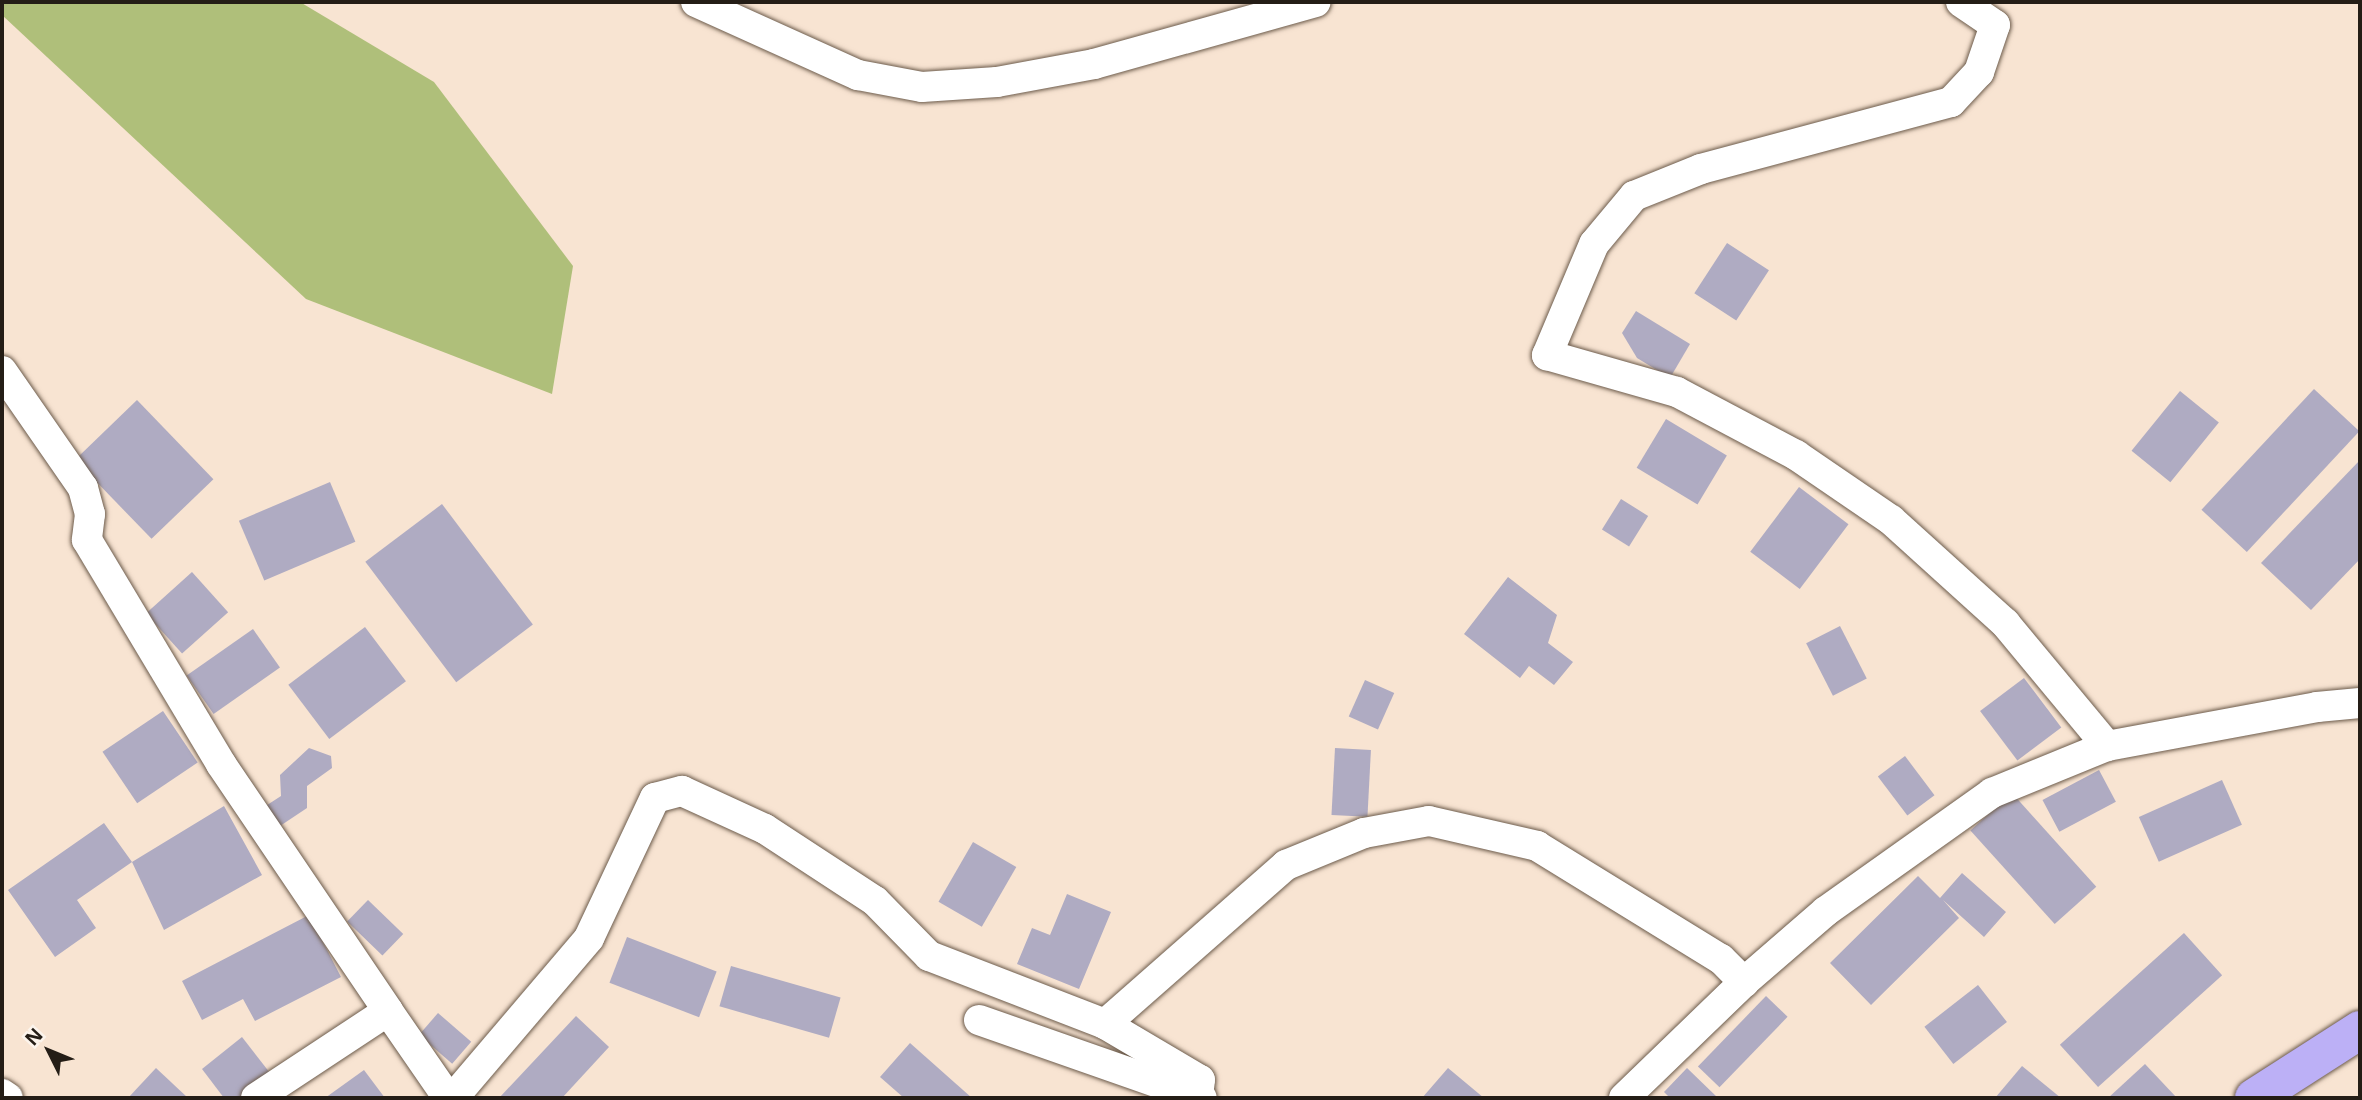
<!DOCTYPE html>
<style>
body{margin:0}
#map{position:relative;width:2362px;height:1100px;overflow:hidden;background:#f8e4d2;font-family:"Open Sans",sans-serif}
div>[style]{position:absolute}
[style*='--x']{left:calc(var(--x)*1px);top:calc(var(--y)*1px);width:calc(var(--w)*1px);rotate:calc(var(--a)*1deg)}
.forest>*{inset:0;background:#afbf7a}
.building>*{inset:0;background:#afabc2;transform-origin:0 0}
.roads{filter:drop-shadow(0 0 2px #6c5b4b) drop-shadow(0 0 2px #6c5b4b)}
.minor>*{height:30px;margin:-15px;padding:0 15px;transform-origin:15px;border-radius:15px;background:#fff}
.trunk>*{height:38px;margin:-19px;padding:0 19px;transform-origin:19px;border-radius:19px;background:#bcb0f6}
span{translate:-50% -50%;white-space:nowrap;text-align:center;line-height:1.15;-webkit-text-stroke:5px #fcf4ec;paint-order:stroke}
.frame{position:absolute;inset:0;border:4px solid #241d16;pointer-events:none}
.north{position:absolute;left:14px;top:1016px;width:70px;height:70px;-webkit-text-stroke:5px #fcf4ec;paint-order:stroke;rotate:313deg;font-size:19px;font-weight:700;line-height:28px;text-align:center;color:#241d16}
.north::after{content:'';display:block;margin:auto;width:24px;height:32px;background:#241d16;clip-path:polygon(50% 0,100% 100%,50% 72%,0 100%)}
</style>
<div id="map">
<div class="forest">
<i style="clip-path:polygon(2px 2px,300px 2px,434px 82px,573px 266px,552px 394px,306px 299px,2px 15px)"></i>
</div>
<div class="building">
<i style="left:1727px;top:243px;width:50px;height:60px;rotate:33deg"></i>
<i style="clip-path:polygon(1636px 311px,1690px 344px,1670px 378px,1637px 358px,1622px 333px)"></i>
<i style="left:2314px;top:389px;width:62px;height:165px;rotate:43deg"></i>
<i style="left:2180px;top:391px;width:50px;height:77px;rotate:39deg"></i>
<i style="left:137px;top:400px;width:110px;height:86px;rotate:46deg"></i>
<i style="left:1666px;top:419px;width:71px;height:57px;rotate:31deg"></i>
<i style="clip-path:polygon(2360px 460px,2360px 559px,2311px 610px,2261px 563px)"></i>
<i style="left:330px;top:482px;width:65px;height:99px;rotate:67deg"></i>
<i style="left:1799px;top:487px;width:62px;height:81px;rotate:37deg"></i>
<i style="left:1621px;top:499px;width:32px;height:36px;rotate:32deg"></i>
<i style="left:442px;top:504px;width:151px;height:96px;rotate:53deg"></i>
<i style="left:192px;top:572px;width:54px;height:62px;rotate:48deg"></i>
<i style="clip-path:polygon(1508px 577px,1557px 615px,1548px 643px,1573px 662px,1554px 685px,1529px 666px,1520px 678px,1464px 634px)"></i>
<i style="left:1840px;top:626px;width:59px;height:38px;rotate:63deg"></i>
<i style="left:365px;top:627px;width:68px;height:96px;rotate:53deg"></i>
<i style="left:253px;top:629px;width:47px;height:81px;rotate:55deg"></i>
<i style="left:2024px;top:678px;width:62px;height:55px;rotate:53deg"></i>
<i style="left:1365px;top:680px;width:32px;height:40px;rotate:24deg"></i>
<i style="left:163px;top:711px;width:62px;height:73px;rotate:56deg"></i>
<i style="clip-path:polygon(309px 748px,331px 756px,332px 768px,307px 786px,307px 808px,274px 830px,261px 809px,281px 796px,280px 775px)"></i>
<i style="left:1335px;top:748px;width:36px;height:67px;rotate:3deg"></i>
<i style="left:1905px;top:756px;width:49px;height:34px;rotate:53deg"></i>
<i style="left:2099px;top:770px;width:36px;height:64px;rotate:62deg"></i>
<i style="left:2222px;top:780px;width:49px;height:91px;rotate:66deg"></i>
<i style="left:2012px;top:793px;width:126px;height:56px;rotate:48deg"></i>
<i style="clip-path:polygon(224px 806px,262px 875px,164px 930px,132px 862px,77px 900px,96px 928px,55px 957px,8px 890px,104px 823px,132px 862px)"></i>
<i style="left:973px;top:842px;width:50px;height:69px;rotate:30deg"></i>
<i style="clip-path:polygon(1962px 873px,2006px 912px,1984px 937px,1943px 900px,1959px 918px,1871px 1005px,1830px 963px,1918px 876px,1940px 898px)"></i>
<i style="clip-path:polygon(1067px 894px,1111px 912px,1079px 989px,1017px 964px,1032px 928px,1050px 935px)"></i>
<i style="left:368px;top:900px;width:49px;height:30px;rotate:44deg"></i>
<i style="clip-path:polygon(309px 915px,341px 977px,255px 1021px,243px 999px,202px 1020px,182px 981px)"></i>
<i style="left:2184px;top:933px;width:57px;height:167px;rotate:48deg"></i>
<i style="left:627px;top:937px;width:96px;height:49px;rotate:21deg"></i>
<i style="left:731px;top:966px;width:114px;height:42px;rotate:16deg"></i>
<i style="left:1978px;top:985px;width:47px;height:68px;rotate:52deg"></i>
<i style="left:1766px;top:996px;width:30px;height:98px;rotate:44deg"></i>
<i style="left:438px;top:1013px;width:44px;height:29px;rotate:41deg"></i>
<i style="clip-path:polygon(576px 1016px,609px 1047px,562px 1098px,499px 1098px)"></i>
<i style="clip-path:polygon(242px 1037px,270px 1073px,238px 1098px,224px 1098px,202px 1069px)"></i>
<i style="clip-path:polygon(910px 1043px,972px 1098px,904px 1098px,880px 1077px)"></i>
<i style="clip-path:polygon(2145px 1064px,2177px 1098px,2108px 1098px)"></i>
<i style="clip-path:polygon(2022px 1066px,2061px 1098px,1995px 1098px)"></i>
<i style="clip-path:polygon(156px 1068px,188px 1098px,128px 1098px)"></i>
<i style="clip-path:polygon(1448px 1068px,1484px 1098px,1422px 1098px)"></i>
<i style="clip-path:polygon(1687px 1068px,1718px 1098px,1670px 1098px,1664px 1092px)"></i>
<i style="clip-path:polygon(364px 1070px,385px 1098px,325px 1098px)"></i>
</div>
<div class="roads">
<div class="minor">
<i style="--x:696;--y:2;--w:178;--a:24.3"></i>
<i style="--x:858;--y:75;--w:65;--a:10.6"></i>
<i style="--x:922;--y:87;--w:75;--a:-3.8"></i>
<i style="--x:997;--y:82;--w:99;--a:-10.5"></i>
<i style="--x:1094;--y:64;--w:230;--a:-15.6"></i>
<i style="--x:1961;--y:2;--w:41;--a:34.1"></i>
<i style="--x:1995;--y:25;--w:50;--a:108.8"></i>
<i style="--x:1979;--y:72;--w:41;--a:133"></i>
<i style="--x:1951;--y:102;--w:259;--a:165"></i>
<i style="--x:1701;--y:169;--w:72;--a:158.1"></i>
<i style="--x:1634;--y:196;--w:62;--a:129.8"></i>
<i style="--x:1594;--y:244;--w:121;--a:112.9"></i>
<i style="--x:1547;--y:355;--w:135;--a:15.9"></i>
<i style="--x:1677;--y:392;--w:135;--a:27.9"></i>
<i style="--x:1796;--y:455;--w:115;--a:34.4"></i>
<i style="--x:1891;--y:520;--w:154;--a:42.1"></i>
<i style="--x:2005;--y:623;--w:160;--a:50.3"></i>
<i style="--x:2;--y:371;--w:142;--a:55.3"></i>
<i style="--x:83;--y:488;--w:27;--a:75"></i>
<i style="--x:90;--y:514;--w:26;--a:97"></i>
<i style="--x:87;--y:540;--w:261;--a:59.1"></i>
<i style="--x:221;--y:764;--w:298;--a:55.9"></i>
<i style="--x:979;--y:1020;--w:236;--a:19.3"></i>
<i style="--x:1105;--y:1024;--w:110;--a:30.5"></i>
<i style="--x:1200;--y:1080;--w:8;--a:97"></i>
<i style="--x:2;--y:1094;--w:7;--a:34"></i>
<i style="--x:256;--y:1098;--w:158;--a:-33.4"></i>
<i style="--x:388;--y:1011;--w:106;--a:55.4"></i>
<i style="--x:453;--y:1098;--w:210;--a:-49.6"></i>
<i style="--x:589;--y:938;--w:155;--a:-64.8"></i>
<i style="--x:655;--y:798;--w:28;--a:-15"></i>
<i style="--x:682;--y:791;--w:91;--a:24.6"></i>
<i style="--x:765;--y:829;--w:131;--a:33.2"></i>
<i style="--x:875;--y:901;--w:77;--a:45.5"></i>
<i style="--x:929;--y:956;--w:189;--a:21.1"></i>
<i style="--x:1105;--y:1024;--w:241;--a:-41.3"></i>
<i style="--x:1286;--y:865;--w:84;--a:-22.3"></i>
<i style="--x:1364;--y:833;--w:66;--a:-10.5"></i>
<i style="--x:1429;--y:821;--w:111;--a:13"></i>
<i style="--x:1537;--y:846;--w:216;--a:31.6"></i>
<i style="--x:1721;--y:959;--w:33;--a:45"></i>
<i style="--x:1624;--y:1098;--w:167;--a:-44"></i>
<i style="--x:1744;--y:982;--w:108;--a:-40.9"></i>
<i style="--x:1826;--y:911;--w:204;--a:-35.4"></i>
<i style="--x:1992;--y:793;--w:124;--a:-22.2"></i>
<i style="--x:2107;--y:746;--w:214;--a:-10.5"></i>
<i style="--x:2317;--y:707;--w:43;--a:-5.3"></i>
</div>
<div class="trunk">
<i style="--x:2254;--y:1098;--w:126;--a:-32.7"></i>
</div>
</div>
<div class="frame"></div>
<div class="north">N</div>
</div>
